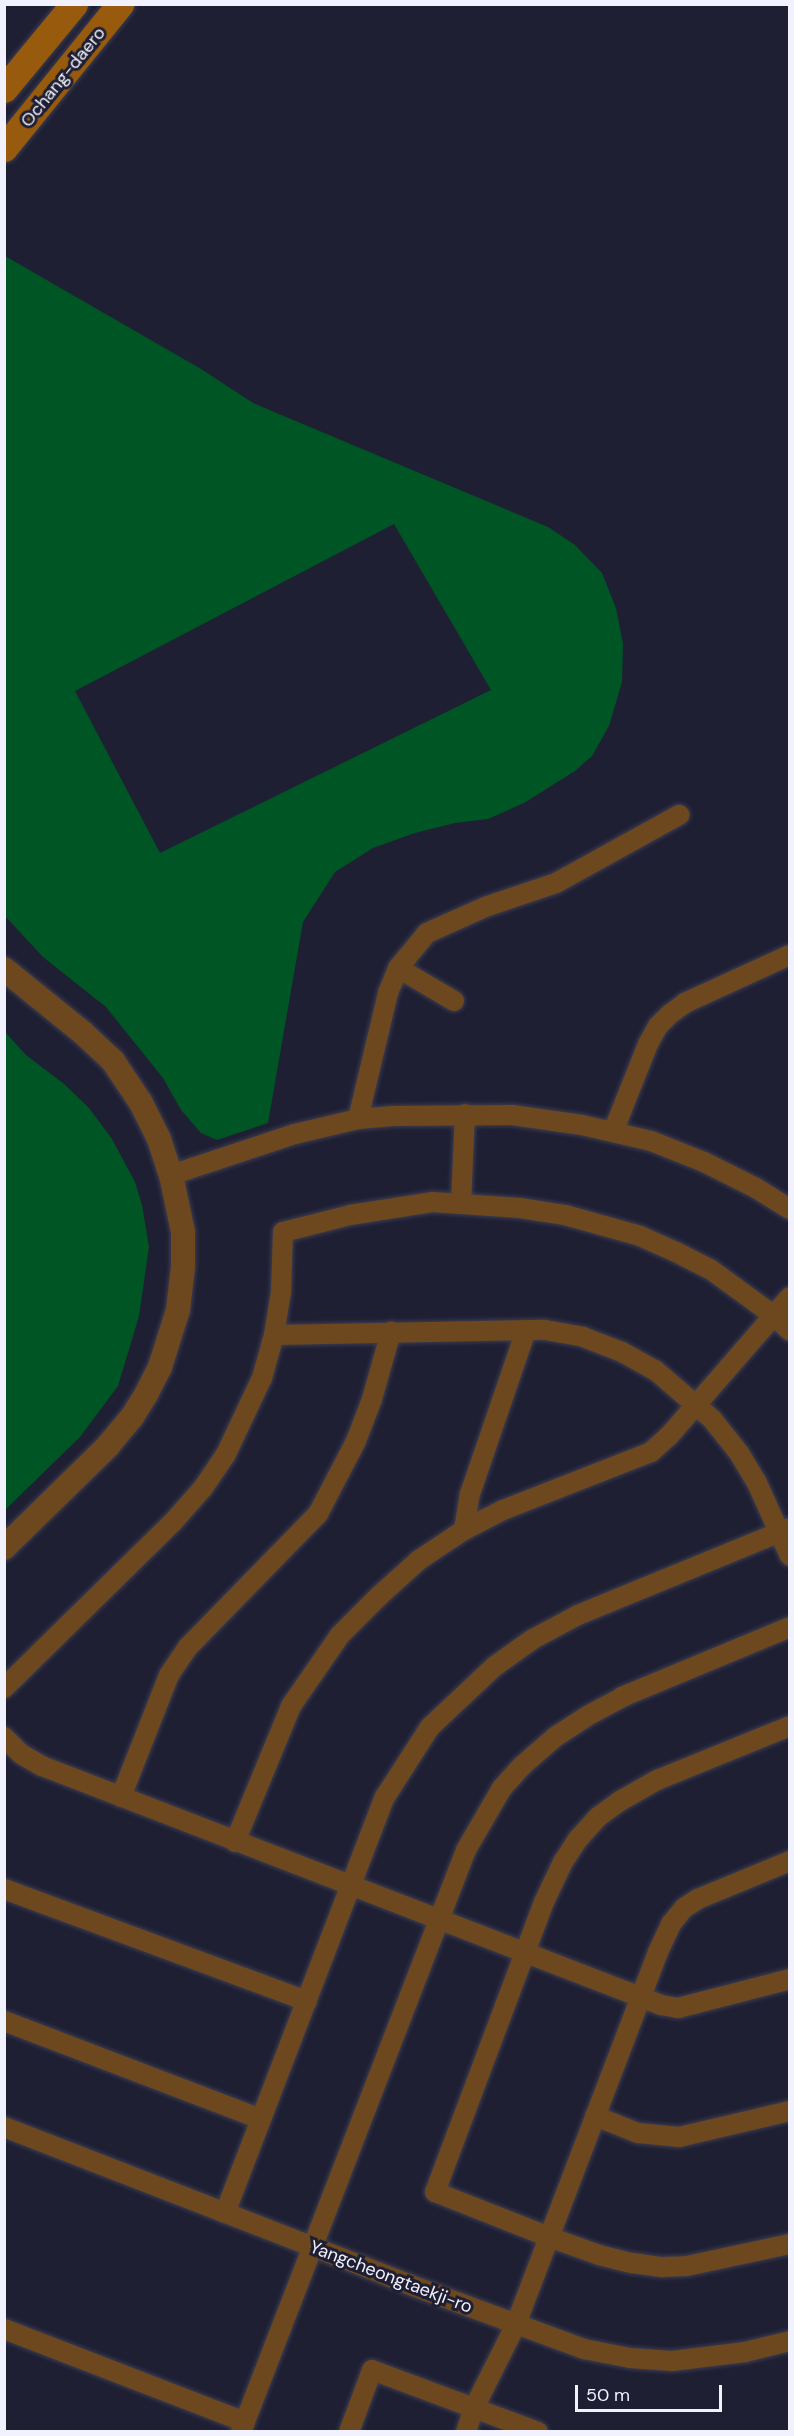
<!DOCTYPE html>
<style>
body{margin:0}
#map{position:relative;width:794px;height:2436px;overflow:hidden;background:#1f1f34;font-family:"DM Sans",sans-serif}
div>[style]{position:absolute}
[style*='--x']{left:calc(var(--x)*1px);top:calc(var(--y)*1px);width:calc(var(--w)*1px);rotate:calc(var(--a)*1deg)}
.forest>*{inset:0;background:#005524}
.roads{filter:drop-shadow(0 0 2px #3c3d50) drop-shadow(0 0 2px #3c3d50)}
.minor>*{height:20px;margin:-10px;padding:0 10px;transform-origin:10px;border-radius:10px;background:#6d481f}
.tertiary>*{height:24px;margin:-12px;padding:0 12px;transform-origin:12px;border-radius:12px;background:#6d481f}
.secondary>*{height:27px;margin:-13.5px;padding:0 13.5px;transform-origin:13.5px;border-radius:13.5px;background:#985b0d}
span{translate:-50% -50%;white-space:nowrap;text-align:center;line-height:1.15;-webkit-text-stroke:6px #1f1f34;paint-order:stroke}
.street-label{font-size:18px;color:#f1f2fd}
.frame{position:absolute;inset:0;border:6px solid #f1f2fd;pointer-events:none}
.scale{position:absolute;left:575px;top:2385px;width:147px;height:27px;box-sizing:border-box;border:3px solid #f1f2fd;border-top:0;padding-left:8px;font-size:18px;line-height:21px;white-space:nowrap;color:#f1f2fd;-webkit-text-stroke:4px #1f1f34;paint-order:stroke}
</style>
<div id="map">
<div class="forest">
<i style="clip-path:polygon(evenodd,5px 256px,201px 369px,253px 403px,548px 527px,575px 545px,602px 573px,616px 608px,623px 644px,622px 682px,609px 726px,592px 756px,575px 771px,524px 803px,488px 819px,455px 823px,415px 833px,373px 848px,335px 872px,303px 922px,268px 1123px,217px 1140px,201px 1133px,181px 1110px,163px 1078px,106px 1007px,43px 957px,5px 916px,5px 256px,394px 524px,491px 690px,160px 853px,75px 691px,394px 524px)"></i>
<i style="clip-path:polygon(5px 1032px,26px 1055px,64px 1084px,89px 1108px,112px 1139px,135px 1182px,142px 1205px,149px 1247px,139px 1316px,118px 1386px,80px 1437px,5px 1510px)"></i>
</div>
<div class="roads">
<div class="minor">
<i style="--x:398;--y:968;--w:65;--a:30.5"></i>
<i style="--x:358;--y:1119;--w:130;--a:-76.6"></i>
<i style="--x:388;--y:993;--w:27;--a:-68"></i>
<i style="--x:398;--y:968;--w:45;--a:-50.4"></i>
<i style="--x:427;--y:933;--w:64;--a:-24.1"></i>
<i style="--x:485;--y:907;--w:75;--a:-18.7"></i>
<i style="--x:556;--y:883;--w:141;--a:-28.9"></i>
<i style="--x:613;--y:1132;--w:95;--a:-68.3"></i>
<i style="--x:648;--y:1044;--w:21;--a:-61"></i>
<i style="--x:658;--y:1026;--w:17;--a:-45"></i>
<i style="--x:670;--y:1014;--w:19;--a:-36"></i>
<i style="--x:685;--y:1003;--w:115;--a:-24.6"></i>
<i style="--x:171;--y:1175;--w:131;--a:-18.3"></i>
<i style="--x:295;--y:1134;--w:65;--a:-13.4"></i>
<i style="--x:358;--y:1119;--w:35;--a:-5"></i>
<i style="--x:393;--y:1116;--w:119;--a:-0.5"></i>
<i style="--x:512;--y:1115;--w:71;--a:8.1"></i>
<i style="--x:582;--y:1125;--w:71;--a:13.1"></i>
<i style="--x:651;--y:1141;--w:57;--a:21.6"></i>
<i style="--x:704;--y:1162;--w:58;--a:26.6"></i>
<i style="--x:756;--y:1188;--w:40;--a:32"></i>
<i style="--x:461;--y:1204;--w:90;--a:-87.5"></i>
<i style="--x:274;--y:1335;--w:271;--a:-1.1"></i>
<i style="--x:545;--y:1330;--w:39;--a:10"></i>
<i style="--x:583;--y:1337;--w:42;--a:21"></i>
<i style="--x:622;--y:1352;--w:38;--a:29"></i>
<i style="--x:655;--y:1370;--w:75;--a:40.7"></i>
<i style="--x:712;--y:1419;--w:43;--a:51.5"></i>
<i style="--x:739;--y:1453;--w:35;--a:59"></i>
<i style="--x:757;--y:1483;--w:80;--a:65.7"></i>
<i style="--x:464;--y:1530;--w:36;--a:-81"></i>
<i style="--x:470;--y:1494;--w:173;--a:-71.1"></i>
<i style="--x:4;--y:1688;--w:237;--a:-44.5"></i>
<i style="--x:173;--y:1522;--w:45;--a:-48.6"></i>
<i style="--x:203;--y:1488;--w:41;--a:-55.9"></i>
<i style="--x:226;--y:1454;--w:84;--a:-64.7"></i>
<i style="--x:262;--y:1378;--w:45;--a:-74.4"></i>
<i style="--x:274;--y:1335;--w:44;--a:-80.8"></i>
<i style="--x:281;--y:1292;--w:60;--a:-88.1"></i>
<i style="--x:283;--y:1232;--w:69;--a:-14.2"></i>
<i style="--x:350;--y:1215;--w:83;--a:-9"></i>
<i style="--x:432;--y:1202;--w:88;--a:3.9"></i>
<i style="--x:520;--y:1208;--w:46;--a:8.8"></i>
<i style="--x:565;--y:1215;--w:78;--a:15.6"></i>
<i style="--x:640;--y:1236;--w:39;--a:24"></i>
<i style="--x:676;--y:1252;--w:38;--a:27"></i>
<i style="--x:710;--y:1269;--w:78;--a:36.1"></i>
<i style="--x:773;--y:1315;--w:23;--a:43"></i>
<i style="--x:790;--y:1726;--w:144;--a:157.9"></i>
<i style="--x:657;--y:1780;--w:43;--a:150.4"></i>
<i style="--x:620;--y:1801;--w:27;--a:144"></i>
<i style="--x:598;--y:1817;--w:30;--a:132"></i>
<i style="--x:578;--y:1839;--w:27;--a:123"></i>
<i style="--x:563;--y:1862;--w:44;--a:115.4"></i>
<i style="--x:544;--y:1902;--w:310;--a:110.6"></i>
<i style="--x:435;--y:2192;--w:123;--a:21.5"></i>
<i style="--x:549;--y:2237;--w:53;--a:19.8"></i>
<i style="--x:599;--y:2255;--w:34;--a:14"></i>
<i style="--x:632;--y:2263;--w:30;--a:8"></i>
<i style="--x:662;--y:2267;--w:25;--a:-2"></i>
<i style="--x:687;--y:2266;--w:105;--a:-12.1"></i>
<i style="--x:4;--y:1737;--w:24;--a:45"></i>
<i style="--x:21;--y:1754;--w:24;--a:30"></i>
<i style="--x:42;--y:1766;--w:664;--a:21.11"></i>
<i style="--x:661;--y:2005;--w:17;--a:10"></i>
<i style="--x:678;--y:2008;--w:116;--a:-14.5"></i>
<i style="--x:121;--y:1797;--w:131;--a:-68.5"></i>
<i style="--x:169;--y:1675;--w:34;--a:-56"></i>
<i style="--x:188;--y:1647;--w:186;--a:-45.7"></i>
<i style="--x:318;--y:1514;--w:82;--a:-62.5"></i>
<i style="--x:356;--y:1441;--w:45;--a:-69.1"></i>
<i style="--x:372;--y:1399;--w:70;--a:-74.2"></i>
<i style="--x:235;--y:1842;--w:147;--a:-67.6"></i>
<i style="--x:291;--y:1706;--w:86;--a:-55.4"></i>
<i style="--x:340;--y:1635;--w:55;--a:-45"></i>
<i style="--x:379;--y:1596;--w:54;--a:-42"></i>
<i style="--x:419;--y:1560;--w:54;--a:-33.7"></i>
<i style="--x:464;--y:1530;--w:44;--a:-27.1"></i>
<i style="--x:503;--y:1510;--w:159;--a:-21.4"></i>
<i style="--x:651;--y:1452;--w:24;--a:-42"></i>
<i style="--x:669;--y:1436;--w:184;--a:-49"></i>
<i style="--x:4;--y:1889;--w:323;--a:20.3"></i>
<i style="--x:4;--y:2021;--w:275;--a:20.9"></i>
<i style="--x:595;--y:2116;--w:46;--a:21.6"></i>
<i style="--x:638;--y:2133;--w:41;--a:5.6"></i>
<i style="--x:679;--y:2137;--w:114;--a:-13.2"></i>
<i style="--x:4;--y:2127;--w:433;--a:21.2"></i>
<i style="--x:408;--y:2284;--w:188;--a:20.3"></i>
<i style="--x:584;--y:2349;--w:47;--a:11.1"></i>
<i style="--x:630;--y:2358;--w:42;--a:4.1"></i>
<i style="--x:672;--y:2361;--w:74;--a:-7"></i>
<i style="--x:745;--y:2352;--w:46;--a:-13.7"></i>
<i style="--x:225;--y:2213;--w:446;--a:-69"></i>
<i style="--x:385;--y:1797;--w:83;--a:-57.3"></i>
<i style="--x:430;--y:1727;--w:89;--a:-43.2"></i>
<i style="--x:495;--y:1666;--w:47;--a:-35.4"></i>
<i style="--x:533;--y:1639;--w:51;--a:-28.1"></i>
<i style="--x:578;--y:1615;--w:229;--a:-22.3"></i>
<i style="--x:4;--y:2329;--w:258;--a:21.1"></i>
<i style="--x:241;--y:2432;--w:624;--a:-68.86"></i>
<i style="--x:466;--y:1850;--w:72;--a:-59.9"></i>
<i style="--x:502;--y:1788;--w:31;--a:-48"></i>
<i style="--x:523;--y:1765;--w:43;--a:-41.2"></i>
<i style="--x:555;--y:1737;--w:38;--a:-33"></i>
<i style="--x:587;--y:1716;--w:40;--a:-28"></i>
<i style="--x:622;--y:1697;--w:182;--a:-22.6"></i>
<i style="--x:349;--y:2432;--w:66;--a:-69.6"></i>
<i style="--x:372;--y:2370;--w:177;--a:20.5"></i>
<i style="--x:466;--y:2432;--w:25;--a:-72"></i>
<i style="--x:474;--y:2408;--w:94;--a:-63.4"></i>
<i style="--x:516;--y:2324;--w:398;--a:-69.1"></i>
<i style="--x:658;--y:1952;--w:31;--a:-65"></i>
<i style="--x:671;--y:1924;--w:21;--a:-51"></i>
<i style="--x:684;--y:1908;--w:17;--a:-33"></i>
<i style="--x:698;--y:1899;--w:100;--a:-22.4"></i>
</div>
<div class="tertiary">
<i style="--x:4;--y:969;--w:102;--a:39"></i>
<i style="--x:83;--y:1033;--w:41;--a:43"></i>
<i style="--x:113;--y:1061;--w:50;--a:56.3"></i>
<i style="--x:141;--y:1103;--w:40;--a:63.4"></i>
<i style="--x:159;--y:1139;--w:38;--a:72"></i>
<i style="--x:171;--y:1175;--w:58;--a:78.1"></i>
<i style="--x:183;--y:1232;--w:35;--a:90"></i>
<i style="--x:183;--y:1267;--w:43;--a:96.6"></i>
<i style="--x:178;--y:1310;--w:60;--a:107.5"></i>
<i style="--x:160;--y:1367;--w:29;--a:117"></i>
<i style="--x:147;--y:1393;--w:28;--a:122"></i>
<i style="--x:132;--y:1417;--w:38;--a:130"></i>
<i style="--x:108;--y:1446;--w:146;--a:135.6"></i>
</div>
<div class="secondary">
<i style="--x:4;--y:89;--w:110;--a:-50.5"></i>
<i style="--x:4;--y:148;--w:185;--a:-51.1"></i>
</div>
</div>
<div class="street-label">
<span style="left:63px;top:77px;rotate:-51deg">Ochang-daero</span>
<span style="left:391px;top:2277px;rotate:21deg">Yangcheongtaekji-ro</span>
</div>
<div class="frame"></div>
<div class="scale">50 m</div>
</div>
